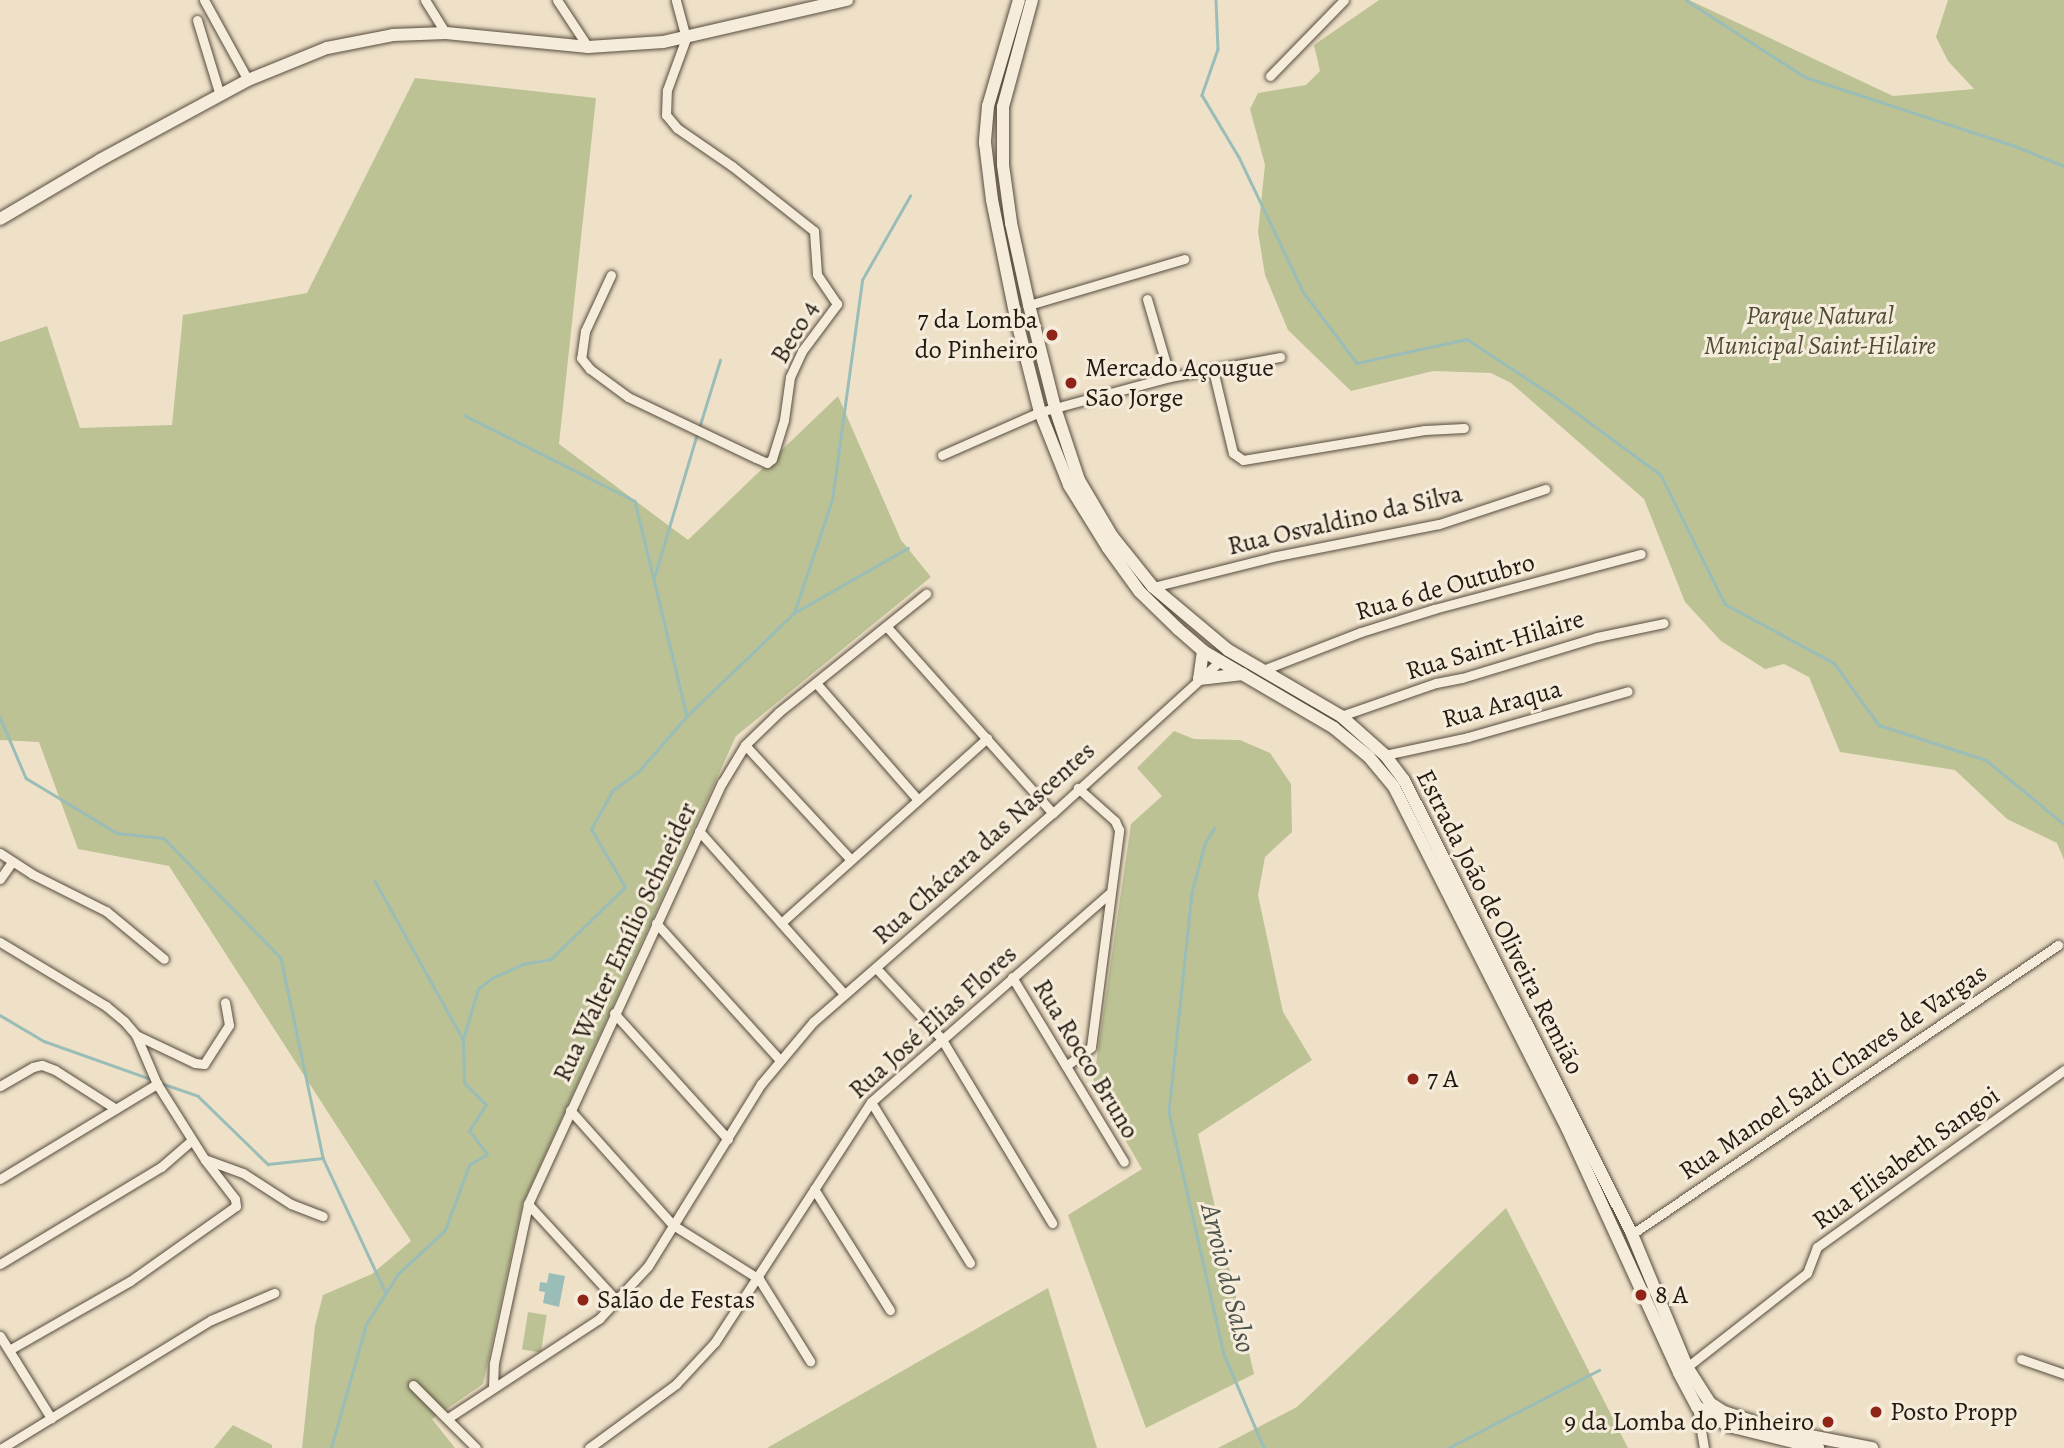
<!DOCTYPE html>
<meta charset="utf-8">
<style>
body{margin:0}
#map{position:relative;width:2064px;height:1448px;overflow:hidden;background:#efe1c8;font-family:Alegreya,serif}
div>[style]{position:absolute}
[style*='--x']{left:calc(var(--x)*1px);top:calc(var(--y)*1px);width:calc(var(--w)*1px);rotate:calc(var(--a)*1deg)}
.green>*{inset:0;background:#bcc294;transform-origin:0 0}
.water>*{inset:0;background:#9abdb8}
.stream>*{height:2.5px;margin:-1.25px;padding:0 1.25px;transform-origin:1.25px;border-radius:1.25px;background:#9abdb8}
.roads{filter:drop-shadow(0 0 2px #564c3f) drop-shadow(0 0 2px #564c3f)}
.minor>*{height:9px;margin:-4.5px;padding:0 4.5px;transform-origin:4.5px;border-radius:4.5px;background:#f5ecdb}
.secondary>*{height:12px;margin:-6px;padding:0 6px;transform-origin:6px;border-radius:6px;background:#f5ecdb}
.dots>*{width:19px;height:19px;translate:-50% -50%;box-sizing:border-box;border:4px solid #f5ecdb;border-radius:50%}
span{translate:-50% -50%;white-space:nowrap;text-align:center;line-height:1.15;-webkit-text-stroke:6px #f5ecdb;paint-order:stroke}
.park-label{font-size:26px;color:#514c38;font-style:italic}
.poi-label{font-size:26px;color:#231a11}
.right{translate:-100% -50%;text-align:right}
.left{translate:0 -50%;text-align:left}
.street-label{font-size:26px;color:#231a11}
.water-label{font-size:28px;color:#4d534b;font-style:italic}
</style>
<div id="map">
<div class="green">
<i style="clip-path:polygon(1379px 0,1689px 0,1893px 96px,1974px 89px,1948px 61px,1936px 37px,1948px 0,2064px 0,2064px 860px,2057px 843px,2007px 819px,1955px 770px,1840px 752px,1809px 677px,1784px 664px,1765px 669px,1721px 641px,1685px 602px,1644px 499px,1511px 383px,1491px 373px,1433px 371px,1351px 391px,1288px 330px,1265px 275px,1258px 232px,1265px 165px,1250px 109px,1258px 93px,1306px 85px,1320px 71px,1314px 45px)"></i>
<i style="clip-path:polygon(415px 78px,596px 98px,559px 444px,688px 540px,838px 396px,901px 540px,931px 577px,736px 736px,522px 1205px,483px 1384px,432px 1419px,455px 1448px,302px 1448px,315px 1326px,323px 1295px,372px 1274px,411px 1241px,169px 866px,78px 849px,39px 742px,0 740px,0 342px,47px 326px,80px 428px,172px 425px,183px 315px,307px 293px)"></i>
<i style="clip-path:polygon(1174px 731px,1194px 739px,1240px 740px,1270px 753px,1291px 784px,1292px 832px,1265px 857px,1258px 895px,1283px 1012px,1312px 1060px,1198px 1134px,1254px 1374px,1146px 1428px,1068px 1215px,1142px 1169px,1093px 1084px,1131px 824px,1162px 796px,1137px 768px)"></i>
<i style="clip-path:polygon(1506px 1208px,1628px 1448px,1218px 1448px,1297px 1407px)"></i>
<i style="clip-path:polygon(1048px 1288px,1097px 1448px,767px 1448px)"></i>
<i style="left:528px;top:1312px;width:19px;height:38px;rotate:9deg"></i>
<i style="clip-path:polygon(233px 1425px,272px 1445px,272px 1448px,214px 1448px)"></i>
</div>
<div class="water">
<i style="clip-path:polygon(549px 1273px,565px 1276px,559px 1307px,543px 1303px,545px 1292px,539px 1291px,540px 1282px,547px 1283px)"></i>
</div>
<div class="stream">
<i style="--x:1216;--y:0;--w:49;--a:87.7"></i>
<i style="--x:1218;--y:49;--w:49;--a:109.2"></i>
<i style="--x:1202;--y:95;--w:72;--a:59.2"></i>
<i style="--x:1239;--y:157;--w:151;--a:64.5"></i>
<i style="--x:1304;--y:293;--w:88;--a:52.9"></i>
<i style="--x:1357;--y:363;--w:113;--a:-12.3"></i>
<i style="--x:1467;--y:339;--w:109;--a:33.4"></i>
<i style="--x:1558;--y:399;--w:128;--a:36.4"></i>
<i style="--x:1661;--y:475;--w:144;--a:63.6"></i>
<i style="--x:1725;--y:604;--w:124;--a:28.4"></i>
<i style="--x:1834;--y:663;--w:77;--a:54"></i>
<i style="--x:1879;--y:725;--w:113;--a:18.1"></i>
<i style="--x:1986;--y:760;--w:101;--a:39.4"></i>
<i style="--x:1686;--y:0;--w:142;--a:32.9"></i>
<i style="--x:1805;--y:77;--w:221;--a:18.2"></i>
<i style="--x:2015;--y:146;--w:53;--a:22.2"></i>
<i style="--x:464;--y:415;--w:191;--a:26.7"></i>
<i style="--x:635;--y:501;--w:221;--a:76.4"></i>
<i style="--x:699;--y:428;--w:71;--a:-72.8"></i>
<i style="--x:654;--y:578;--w:150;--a:-73.4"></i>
<i style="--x:794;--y:613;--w:119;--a:-71.4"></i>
<i style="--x:832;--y:500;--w:222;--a:-82.2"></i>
<i style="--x:862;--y:280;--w:97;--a:-60.3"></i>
<i style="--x:0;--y:717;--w:66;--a:66.9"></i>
<i style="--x:26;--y:778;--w:106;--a:31.1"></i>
<i style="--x:117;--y:833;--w:47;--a:6.1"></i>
<i style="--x:164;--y:838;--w:168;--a:45.7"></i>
<i style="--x:281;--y:958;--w:204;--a:78.1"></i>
<i style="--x:323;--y:1158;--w:149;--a:65"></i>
<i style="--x:1215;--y:828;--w:19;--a:122"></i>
<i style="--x:1205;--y:844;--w:51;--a:104.9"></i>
<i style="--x:1192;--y:893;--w:220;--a:96"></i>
<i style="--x:1169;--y:1112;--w:248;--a:77.2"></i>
<i style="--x:1224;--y:1354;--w:102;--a:66.9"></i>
<i style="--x:375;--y:881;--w:181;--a:60.9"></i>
<i style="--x:0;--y:1015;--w:51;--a:30.6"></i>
<i style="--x:44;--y:1041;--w:114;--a:19.6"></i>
<i style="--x:161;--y:1083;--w:39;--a:19"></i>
<i style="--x:198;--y:1096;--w:98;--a:44.2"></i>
<i style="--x:268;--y:1164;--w:55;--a:-6.2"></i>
<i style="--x:331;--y:1448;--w:129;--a:-74.2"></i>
<i style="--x:366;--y:1324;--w:59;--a:-57.4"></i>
<i style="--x:398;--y:1274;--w:64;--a:-43.1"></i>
<i style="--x:445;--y:1230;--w:69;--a:-69.7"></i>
<i style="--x:469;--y:1165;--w:21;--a:-31"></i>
<i style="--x:487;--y:1154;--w:29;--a:-128"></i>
<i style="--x:469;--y:1131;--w:31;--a:-57"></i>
<i style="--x:486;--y:1105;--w:31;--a:-135"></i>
<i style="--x:464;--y:1083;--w:44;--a:-91.3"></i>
<i style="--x:463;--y:1039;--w:52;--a:-73.3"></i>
<i style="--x:478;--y:989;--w:18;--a:-38"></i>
<i style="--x:492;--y:978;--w:34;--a:-24"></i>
<i style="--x:523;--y:964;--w:28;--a:-10"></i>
<i style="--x:551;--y:959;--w:103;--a:-44.2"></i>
<i style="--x:625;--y:887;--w:67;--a:-120.4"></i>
<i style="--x:591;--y:829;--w:45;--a:-60.6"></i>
<i style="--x:613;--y:790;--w:31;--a:-36"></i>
<i style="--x:638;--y:772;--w:74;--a:-48.8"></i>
<i style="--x:687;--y:716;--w:149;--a:-43.9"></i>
<i style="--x:794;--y:613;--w:131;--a:-29.7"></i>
<i style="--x:1448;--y:1448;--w:170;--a:-27.3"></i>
</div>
<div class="roads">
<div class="minor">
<i style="--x:204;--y:0;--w:91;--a:61.2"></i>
<i style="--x:425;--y:0;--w:39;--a:58"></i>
<i style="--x:557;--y:0;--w:56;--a:56.6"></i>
<i style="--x:197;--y:20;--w:78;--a:73"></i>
<i style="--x:1270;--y:76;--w:106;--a:-45.8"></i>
<i style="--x:611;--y:275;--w:62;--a:114.9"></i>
<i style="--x:585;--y:331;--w:27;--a:98"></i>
<i style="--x:581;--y:358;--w:14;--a:51"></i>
<i style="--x:590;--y:369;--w:47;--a:36.4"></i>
<i style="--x:628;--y:397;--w:142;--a:25.5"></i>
<i style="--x:756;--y:458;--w:12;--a:24"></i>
<i style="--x:767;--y:463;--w:6;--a:-39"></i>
<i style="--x:772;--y:459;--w:41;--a:-72.9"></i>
<i style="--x:784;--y:420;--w:43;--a:-82.1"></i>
<i style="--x:790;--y:377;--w:29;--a:-65"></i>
<i style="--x:802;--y:351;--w:59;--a:-53.3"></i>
<i style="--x:837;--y:304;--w:36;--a:-124"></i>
<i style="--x:817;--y:274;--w:43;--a:-94"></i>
<i style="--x:814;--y:231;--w:105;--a:-141.6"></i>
<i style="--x:732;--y:166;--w:67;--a:-145.4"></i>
<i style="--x:677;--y:128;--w:17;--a:-130"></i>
<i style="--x:666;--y:115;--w:25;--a:-88"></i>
<i style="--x:667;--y:90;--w:55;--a:-69.9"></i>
<i style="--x:686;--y:38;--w:39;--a:-105"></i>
<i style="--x:1147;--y:299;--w:81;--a:73.6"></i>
<i style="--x:1029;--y:305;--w:162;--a:-16.5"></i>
<i style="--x:1213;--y:370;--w:85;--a:76.5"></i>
<i style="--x:1233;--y:453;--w:12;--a:35"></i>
<i style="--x:1243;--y:460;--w:184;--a:-9.4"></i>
<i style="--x:1425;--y:430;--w:39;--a:-3"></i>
<i style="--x:942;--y:455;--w:107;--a:-23.7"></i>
<i style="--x:1040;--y:412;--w:135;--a:-15.1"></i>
<i style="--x:1170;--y:377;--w:112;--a:-10.3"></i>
<i style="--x:1153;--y:587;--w:123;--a:-14.1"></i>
<i style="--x:1272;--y:557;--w:170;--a:-11.2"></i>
<i style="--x:1439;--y:524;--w:112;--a:-18.3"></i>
<i style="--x:887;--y:627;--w:249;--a:48.3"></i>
<i style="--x:1263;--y:670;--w:105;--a:-21.2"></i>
<i style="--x:1361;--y:632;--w:77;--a:-17.5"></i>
<i style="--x:1434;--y:609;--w:214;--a:-14.9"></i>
<i style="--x:816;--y:683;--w:155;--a:48.9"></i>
<i style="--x:1341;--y:716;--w:101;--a:-19.2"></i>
<i style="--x:1436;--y:683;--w:26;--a:-11"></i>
<i style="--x:1462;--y:678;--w:141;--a:-16.9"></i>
<i style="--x:1597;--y:637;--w:68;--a:-11.8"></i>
<i style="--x:745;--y:745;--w:156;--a:47.3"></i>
<i style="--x:1385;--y:755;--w:85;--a:-12.2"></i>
<i style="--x:1468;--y:737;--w:166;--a:-16"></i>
<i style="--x:699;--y:831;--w:218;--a:48.3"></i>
<i style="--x:0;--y:853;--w:38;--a:33"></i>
<i style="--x:32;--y:874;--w:83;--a:26.6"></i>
<i style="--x:106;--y:911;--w:75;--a:39.6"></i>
<i style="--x:0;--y:879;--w:21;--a:-55"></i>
<i style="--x:656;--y:923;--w:183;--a:47.9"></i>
<i style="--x:781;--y:923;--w:277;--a:-41.9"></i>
<i style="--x:0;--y:942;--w:124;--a:31.1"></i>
<i style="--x:106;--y:1006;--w:23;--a:40"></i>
<i style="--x:124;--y:1021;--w:18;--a:49"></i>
<i style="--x:136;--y:1035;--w:53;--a:66.8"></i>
<i style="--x:157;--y:1084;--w:90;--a:57.7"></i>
<i style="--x:205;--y:1160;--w:49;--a:52.4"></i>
<i style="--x:235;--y:1199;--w:7;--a:82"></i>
<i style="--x:236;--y:1206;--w:130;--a:144.7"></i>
<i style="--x:130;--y:1281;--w:139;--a:150.3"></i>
<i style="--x:876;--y:968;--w:96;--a:47.1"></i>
<i style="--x:941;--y:1038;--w:216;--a:59"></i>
<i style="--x:1012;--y:977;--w:216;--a:58.8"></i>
<i style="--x:614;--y:1013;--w:170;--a:47.9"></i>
<i style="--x:136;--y:1035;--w:65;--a:25.4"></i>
<i style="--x:195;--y:1063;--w:9;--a:6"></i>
<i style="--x:204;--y:1064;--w:46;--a:-57.3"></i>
<i style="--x:229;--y:1025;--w:23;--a:-100"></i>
<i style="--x:1066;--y:1066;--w:31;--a:-37"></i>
<i style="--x:1091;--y:1047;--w:219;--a:-82.6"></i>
<i style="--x:1119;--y:830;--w:10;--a:-114"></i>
<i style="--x:1115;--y:821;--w:50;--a:-138.3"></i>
<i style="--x:0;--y:1086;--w:38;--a:-30"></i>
<i style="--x:33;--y:1067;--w:9;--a:-13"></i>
<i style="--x:42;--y:1065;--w:14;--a:21"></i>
<i style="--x:55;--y:1070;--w:72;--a:32.6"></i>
<i style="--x:871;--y:1102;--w:189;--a:58.4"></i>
<i style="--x:570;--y:1110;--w:154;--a:48.2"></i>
<i style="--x:673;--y:1225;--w:102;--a:32.1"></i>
<i style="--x:759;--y:1279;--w:97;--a:58.1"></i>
<i style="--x:207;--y:1160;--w:38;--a:20"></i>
<i style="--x:243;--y:1173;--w:57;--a:32.9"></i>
<i style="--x:291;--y:1204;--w:34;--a:21"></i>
<i style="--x:0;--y:1179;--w:184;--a:-31.2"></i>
<i style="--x:814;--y:1189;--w:143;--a:57.9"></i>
<i style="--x:528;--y:1204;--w:132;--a:47.5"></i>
<i style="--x:1632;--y:1234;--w:515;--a:-34.15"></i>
<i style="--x:0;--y:1264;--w:188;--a:-31.1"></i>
<i style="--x:161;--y:1167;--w:41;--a:-41.1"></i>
<i style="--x:0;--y:1336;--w:97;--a:58.1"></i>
<i style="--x:2021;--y:1359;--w:46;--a:19.2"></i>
<i style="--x:1687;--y:1367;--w:152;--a:-38.1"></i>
<i style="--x:1807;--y:1273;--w:28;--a:-69"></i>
<i style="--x:1817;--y:1247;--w:304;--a:-35.6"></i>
<i style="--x:413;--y:1385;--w:89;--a:45"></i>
<i style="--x:493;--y:1388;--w:25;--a:-88"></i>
<i style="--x:494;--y:1363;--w:163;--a:-77.9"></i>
<i style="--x:528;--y:1204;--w:464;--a:-65.3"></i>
<i style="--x:722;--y:783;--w:44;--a:-58.8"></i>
<i style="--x:745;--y:745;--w:47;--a:-44.1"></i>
<i style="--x:779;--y:712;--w:189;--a:-38.8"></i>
<i style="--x:1697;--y:1407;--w:42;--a:80.3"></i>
<i style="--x:448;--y:1418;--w:181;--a:-33.3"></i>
<i style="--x:599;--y:1319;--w:72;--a:-47.2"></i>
<i style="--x:648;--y:1266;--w:214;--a:-58.2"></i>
<i style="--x:761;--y:1084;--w:81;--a:-50"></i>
<i style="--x:813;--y:1022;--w:318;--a:-41.1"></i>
<i style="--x:1053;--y:813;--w:226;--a:-42.3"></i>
<i style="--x:2;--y:1448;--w:245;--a:-31.5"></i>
<i style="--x:211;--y:1320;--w:69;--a:-23.2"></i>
<i style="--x:589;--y:1448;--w:108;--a:-36.3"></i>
<i style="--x:676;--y:1384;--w:57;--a:-47.1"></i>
<i style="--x:715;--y:1342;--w:286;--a:-57"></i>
<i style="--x:871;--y:1102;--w:316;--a:-41.2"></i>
</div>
<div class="secondary">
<i style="--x:1019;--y:0;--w:110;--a:106.3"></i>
<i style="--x:988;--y:106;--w:37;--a:95"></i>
<i style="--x:985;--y:143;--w:57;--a:83"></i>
<i style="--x:992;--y:200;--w:120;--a:78.5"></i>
<i style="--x:1016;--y:318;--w:97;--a:75.7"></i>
<i style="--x:1040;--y:412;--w:79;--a:68.3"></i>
<i style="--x:1069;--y:485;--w:74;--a:58.2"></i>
<i style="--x:1108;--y:548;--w:54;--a:54"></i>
<i style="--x:1140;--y:592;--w:53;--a:44.2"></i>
<i style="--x:1178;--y:629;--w:33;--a:41"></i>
<i style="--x:1203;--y:651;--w:152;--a:30.4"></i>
<i style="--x:1334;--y:728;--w:45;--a:39.6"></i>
<i style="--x:1369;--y:757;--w:39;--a:50"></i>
<i style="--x:1394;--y:787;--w:382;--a:63.1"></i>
<i style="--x:1567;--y:1128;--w:269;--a:65.4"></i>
<i style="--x:1679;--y:1373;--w:38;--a:62"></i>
<i style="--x:1697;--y:1407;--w:37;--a:31"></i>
<i style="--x:1729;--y:1426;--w:92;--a:13.9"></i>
<i style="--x:1032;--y:0;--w:111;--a:105.2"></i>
<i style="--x:1003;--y:107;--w:58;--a:90"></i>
<i style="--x:1003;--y:165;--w:59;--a:82.1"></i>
<i style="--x:1011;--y:223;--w:84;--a:77.6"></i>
<i style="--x:1029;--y:305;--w:106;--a:75.8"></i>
<i style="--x:1055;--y:408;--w:76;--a:71.6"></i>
<i style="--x:1079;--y:480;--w:65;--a:59.5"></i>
<i style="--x:1112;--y:536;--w:65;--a:51.2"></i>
<i style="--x:1153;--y:587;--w:98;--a:40"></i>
<i style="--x:1228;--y:650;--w:131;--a:30.3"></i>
<i style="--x:1341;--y:716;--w:59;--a:41.6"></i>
<i style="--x:1385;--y:755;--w:31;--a:53"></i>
<i style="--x:1404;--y:780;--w:508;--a:63.33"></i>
<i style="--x:1632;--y:1234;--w:144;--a:67.5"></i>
<i style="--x:1687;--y:1367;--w:43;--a:57.4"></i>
<i style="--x:1710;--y:1403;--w:17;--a:33"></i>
<i style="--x:1724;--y:1412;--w:54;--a:18.4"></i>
<i style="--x:1775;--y:1429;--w:99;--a:11.1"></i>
<i style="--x:0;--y:219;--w:116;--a:-30.5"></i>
<i style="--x:100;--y:160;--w:168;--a:-28.4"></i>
<i style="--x:248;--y:80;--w:85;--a:-22.1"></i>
<i style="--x:327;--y:48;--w:67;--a:-11.1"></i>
<i style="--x:393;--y:35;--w:53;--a:-2.2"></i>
<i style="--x:446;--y:33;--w:143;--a:5.6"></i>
<i style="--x:588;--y:47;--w:75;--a:-3.8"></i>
<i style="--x:663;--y:42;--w:189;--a:-12.9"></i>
<i style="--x:1203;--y:651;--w:28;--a:98"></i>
<i style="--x:1199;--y:679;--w:44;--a:-6.5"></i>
</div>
</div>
<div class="dots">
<i style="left:1052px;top:335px;background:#8f2418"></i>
<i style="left:1071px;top:383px;background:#8f2418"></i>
<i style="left:1413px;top:1079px;background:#8f2418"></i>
<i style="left:1641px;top:1295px;background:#8f2418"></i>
<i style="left:583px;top:1300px;background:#8f2418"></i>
<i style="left:1876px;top:1412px;background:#8f2418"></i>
<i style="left:1828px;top:1422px;background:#8f2418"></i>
</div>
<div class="park-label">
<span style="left:1820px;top:331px">Parque Natural<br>Municipal Saint-Hilaire</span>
</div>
<div class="poi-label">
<span class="right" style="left:1038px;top:335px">7 da Lomba<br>do Pinheiro</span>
<span class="left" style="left:1085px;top:383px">Mercado Açougue<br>São Jorge</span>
<span class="left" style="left:1427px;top:1079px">7 A</span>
<span class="left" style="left:1655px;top:1295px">8 A</span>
<span class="left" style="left:597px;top:1300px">Salão de Festas</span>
<span class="left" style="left:1890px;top:1412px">Posto Propp</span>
<span class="right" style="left:1814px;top:1422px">9 da Lomba do Pinheiro</span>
</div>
<div class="street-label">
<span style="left:795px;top:332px;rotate:-59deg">Beco 4</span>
<span style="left:1345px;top:520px;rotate:-13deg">Rua Osvaldino da Silva</span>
<span style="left:1445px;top:587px;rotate:-16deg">Rua 6 de Outubro</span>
<span style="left:1495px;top:645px;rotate:-17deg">Rua Saint-Hilaire</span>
<span style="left:1502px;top:704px;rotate:-15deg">Rua Araqua</span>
<span style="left:984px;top:843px;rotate:-42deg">Rua Chácara das Nascentes</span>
<span style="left:1500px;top:922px;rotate:63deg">Estrada João de Oliveira Remião</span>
<span style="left:625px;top:942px;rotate:-65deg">Rua Walter Emílio Schneider</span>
<span style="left:933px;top:1022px;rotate:-42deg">Rua José Elias Flores</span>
<span style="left:1086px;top:1059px;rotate:59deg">Rua Rocco Bruno</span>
<span style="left:1833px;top:1072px;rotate:-34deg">Rua Manoel Sadi Chaves de Vargas</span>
<span style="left:1906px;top:1158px;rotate:-36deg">Rua Elisabeth Sangoi</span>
</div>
<div class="water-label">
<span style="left:1228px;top:1278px;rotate:76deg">Arroio do Salso</span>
</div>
</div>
